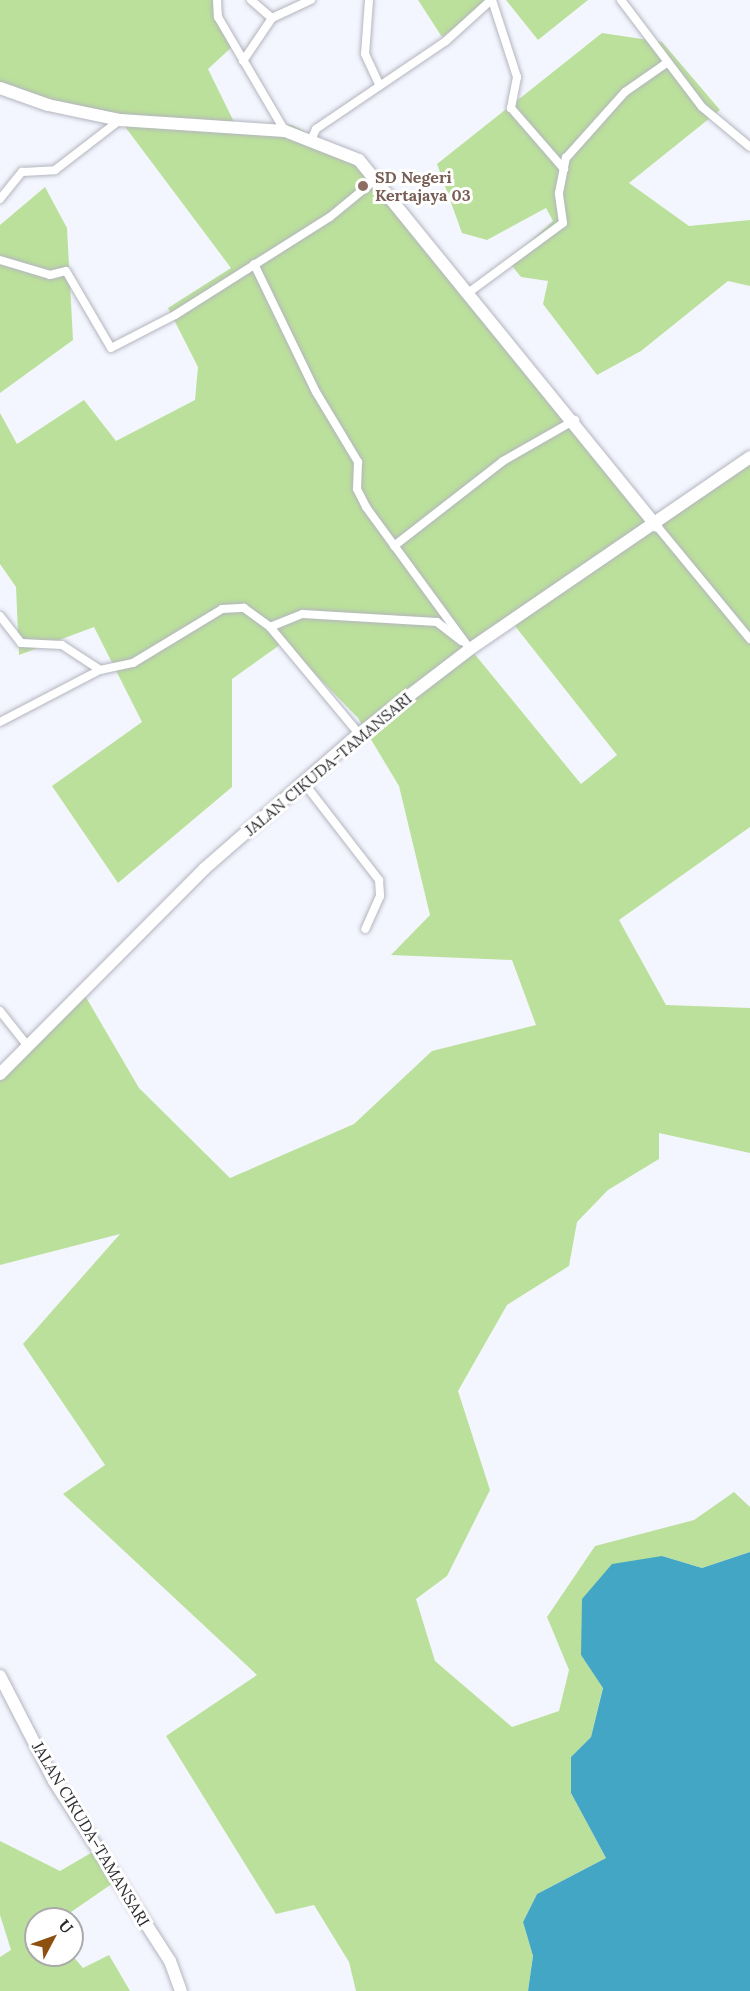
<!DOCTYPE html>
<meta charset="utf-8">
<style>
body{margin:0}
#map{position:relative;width:750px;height:1991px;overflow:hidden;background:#f4f6ff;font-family:Lora,serif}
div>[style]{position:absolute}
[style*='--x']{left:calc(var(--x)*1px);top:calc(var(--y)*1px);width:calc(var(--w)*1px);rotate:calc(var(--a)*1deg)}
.green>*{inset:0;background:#bbe09b}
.water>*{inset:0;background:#44a6c5}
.roads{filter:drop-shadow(0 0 2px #b4b5be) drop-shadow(0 0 2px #b4b5be)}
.street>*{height:8px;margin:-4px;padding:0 4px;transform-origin:4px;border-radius:4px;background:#fff}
.secondary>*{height:12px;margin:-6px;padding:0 6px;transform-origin:6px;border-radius:6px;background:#fff}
.dots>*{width:16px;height:16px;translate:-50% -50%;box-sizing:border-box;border:3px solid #fff;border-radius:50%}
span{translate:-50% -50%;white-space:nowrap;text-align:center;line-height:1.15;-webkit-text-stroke:6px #fff;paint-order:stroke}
.education-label{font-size:16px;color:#785e54;font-weight:700}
.left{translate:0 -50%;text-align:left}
.street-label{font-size:16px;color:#2a2a2e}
.north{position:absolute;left:24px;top:1907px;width:60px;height:60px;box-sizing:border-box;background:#fff;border:2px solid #aaaaab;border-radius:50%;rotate:49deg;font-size:16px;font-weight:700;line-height:24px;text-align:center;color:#2a2a2e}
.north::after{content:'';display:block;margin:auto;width:21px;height:27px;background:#8d5011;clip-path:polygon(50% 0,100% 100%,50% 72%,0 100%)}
</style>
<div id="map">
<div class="green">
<i style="clip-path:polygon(evenodd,0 0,215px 0,233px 46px,208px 69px,234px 122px,292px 125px,360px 159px,655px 522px,750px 454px,750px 827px,619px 920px,666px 1005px,750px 1008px,750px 1153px,659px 1133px,659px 1159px,608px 1190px,577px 1222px,569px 1266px,507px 1305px,458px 1391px,490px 1490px,447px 1576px,416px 1599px,435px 1661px,512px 1727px,559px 1711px,569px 1670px,547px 1617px,595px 1546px,694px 1520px,734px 1492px,750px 1507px,750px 1552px,702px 1568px,662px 1556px,581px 1655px,603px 1687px,591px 1737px,571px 1757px,571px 1793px,606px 1858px,537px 1894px,523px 1922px,533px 1956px,528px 1991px,356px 1991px,349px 1962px,314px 1905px,276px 1914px,166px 1736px,257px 1675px,63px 1494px,105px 1465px,23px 1344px,120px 1234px,0 1265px,0 1074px,80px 987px,139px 1088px,230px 1178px,354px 1124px,432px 1051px,536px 1025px,512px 960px,391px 955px,430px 915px,399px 786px,358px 718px,284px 642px,232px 679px,232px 787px,118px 883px,52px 786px,142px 722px,94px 627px,19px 655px,16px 587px,0 564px,0 413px,17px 444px,84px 400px,116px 441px,195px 400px,198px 367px,168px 308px,231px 268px,117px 116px,0 90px,0 0,511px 621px,617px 755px,581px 784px,468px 646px,511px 621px)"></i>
<i style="clip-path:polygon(418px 0,492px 0,442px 37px)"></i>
<i style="clip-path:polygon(506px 0,588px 0,538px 40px)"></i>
<i style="clip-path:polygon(602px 33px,662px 42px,720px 110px,629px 183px,689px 226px,750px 220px,750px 286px,728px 281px,641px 351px,597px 375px,543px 304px,548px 281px,521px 277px,508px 261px,553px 221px,546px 208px,487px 240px,462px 233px,437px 164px)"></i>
<i style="clip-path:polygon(45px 187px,67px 228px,73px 340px,0 393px,0 225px)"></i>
<i style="clip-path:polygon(0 1841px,60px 1871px,96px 1850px,116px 1881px,61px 1919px,36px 1919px,36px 1955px,72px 1955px,83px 1968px,109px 1955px,130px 1991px,0 1991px,0 1957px,11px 1950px,0 1915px)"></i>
</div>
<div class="water">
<i style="clip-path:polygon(750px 1552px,750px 1991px,528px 1991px,533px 1956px,523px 1922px,537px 1894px,606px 1858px,571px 1793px,571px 1757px,591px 1737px,603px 1688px,581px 1655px,582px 1599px,612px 1564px,662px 1556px,702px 1568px)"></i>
</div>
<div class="roads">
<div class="street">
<i style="--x:217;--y:0;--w:17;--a:87"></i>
<i style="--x:218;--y:17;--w:132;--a:59.6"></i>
<i style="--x:251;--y:0;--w:28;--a:41"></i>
<i style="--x:369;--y:0;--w:54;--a:94.2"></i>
<i style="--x:365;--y:54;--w:35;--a:65"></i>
<i style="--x:492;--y:0;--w:81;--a:72"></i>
<i style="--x:517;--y:77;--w:32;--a:101"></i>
<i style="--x:511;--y:108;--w:81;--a:49"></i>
<i style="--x:621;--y:0;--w:134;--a:52.9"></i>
<i style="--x:702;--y:107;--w:62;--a:39.8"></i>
<i style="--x:243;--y:61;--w:52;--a:-56"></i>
<i style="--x:272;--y:18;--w:43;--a:-24.8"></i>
<i style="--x:312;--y:138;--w:10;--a:-66"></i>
<i style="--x:316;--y:129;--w:157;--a:-34.1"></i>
<i style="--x:446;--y:41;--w:61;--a:-42.3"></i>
<i style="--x:0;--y:199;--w:35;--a:-51"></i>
<i style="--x:22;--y:172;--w:33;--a:-3"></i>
<i style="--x:55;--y:170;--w:82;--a:-37.6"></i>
<i style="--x:0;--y:260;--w:52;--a:16.7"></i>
<i style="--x:50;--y:275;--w:16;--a:-14"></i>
<i style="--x:66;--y:271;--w:89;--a:59.7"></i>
<i style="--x:111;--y:348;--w:72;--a:-27.3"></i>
<i style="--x:175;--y:315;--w:183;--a:-32.3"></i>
<i style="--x:330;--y:217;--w:58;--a:-39.4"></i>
<i style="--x:254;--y:264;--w:142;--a:64.2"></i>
<i style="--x:316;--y:392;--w:82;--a:59"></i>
<i style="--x:358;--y:462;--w:27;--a:92"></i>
<i style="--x:357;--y:489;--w:20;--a:63"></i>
<i style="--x:366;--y:507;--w:176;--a:53.8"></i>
<i style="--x:468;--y:293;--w:118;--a:-36.4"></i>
<i style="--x:563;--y:223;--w:30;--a:-98"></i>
<i style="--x:559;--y:193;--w:36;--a:-79"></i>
<i style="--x:566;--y:158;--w:89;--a:-48.2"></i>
<i style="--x:625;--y:92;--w:52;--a:-34.9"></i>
<i style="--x:656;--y:525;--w:148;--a:50.5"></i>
<i style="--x:394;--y:546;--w:138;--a:-37.9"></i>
<i style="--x:503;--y:461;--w:83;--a:-29.7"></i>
<i style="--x:0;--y:616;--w:34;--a:52"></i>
<i style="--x:21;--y:643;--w:41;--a:2.8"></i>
<i style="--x:62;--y:645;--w:45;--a:33.3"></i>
<i style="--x:270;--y:627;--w:35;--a:-22"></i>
<i style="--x:303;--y:614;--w:134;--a:3.4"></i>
<i style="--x:437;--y:622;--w:31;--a:38"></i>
<i style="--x:0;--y:722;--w:113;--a:-27.5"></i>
<i style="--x:100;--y:670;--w:34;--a:-12"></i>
<i style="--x:133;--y:663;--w:104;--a:-31.2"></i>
<i style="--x:222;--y:609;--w:22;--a:-3"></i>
<i style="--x:244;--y:608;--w:32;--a:36"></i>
<i style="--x:270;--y:627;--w:139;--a:50.2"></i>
<i style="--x:304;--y:783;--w:123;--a:52.3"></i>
<i style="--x:379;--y:880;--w:16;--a:86"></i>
<i style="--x:380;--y:896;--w:36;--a:114"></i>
<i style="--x:0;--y:1011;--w:43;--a:51.5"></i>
</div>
<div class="secondary">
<i style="--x:0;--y:88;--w:51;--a:19.5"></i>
<i style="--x:48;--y:105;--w:74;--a:11.8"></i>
<i style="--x:120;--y:120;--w:165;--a:3.8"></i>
<i style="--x:285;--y:131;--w:79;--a:21.4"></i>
<i style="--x:359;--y:160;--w:471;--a:50.9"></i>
<i style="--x:0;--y:1074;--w:289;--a:-45.1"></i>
<i style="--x:204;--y:869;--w:206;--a:-41.1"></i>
<i style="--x:359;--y:734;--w:140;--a:-37.4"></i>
<i style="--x:470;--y:649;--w:340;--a:-34.4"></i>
<i style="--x:0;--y:1676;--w:118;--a:62.8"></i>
<i style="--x:54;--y:1781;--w:214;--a:57.2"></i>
<i style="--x:170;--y:1961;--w:32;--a:70"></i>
</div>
</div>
<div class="dots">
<i style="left:363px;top:186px;background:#8d6e63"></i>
</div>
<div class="education-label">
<span class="left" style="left:375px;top:186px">SD Negeri<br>Kertajaya 03</span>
</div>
<div class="street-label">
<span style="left:328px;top:764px;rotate:-40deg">JALAN CIKUDA–TAMANSARI</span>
<span style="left:91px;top:1834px;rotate:59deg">JALAN CIKUDA–TAMANSARI</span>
</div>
<div class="north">U</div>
</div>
